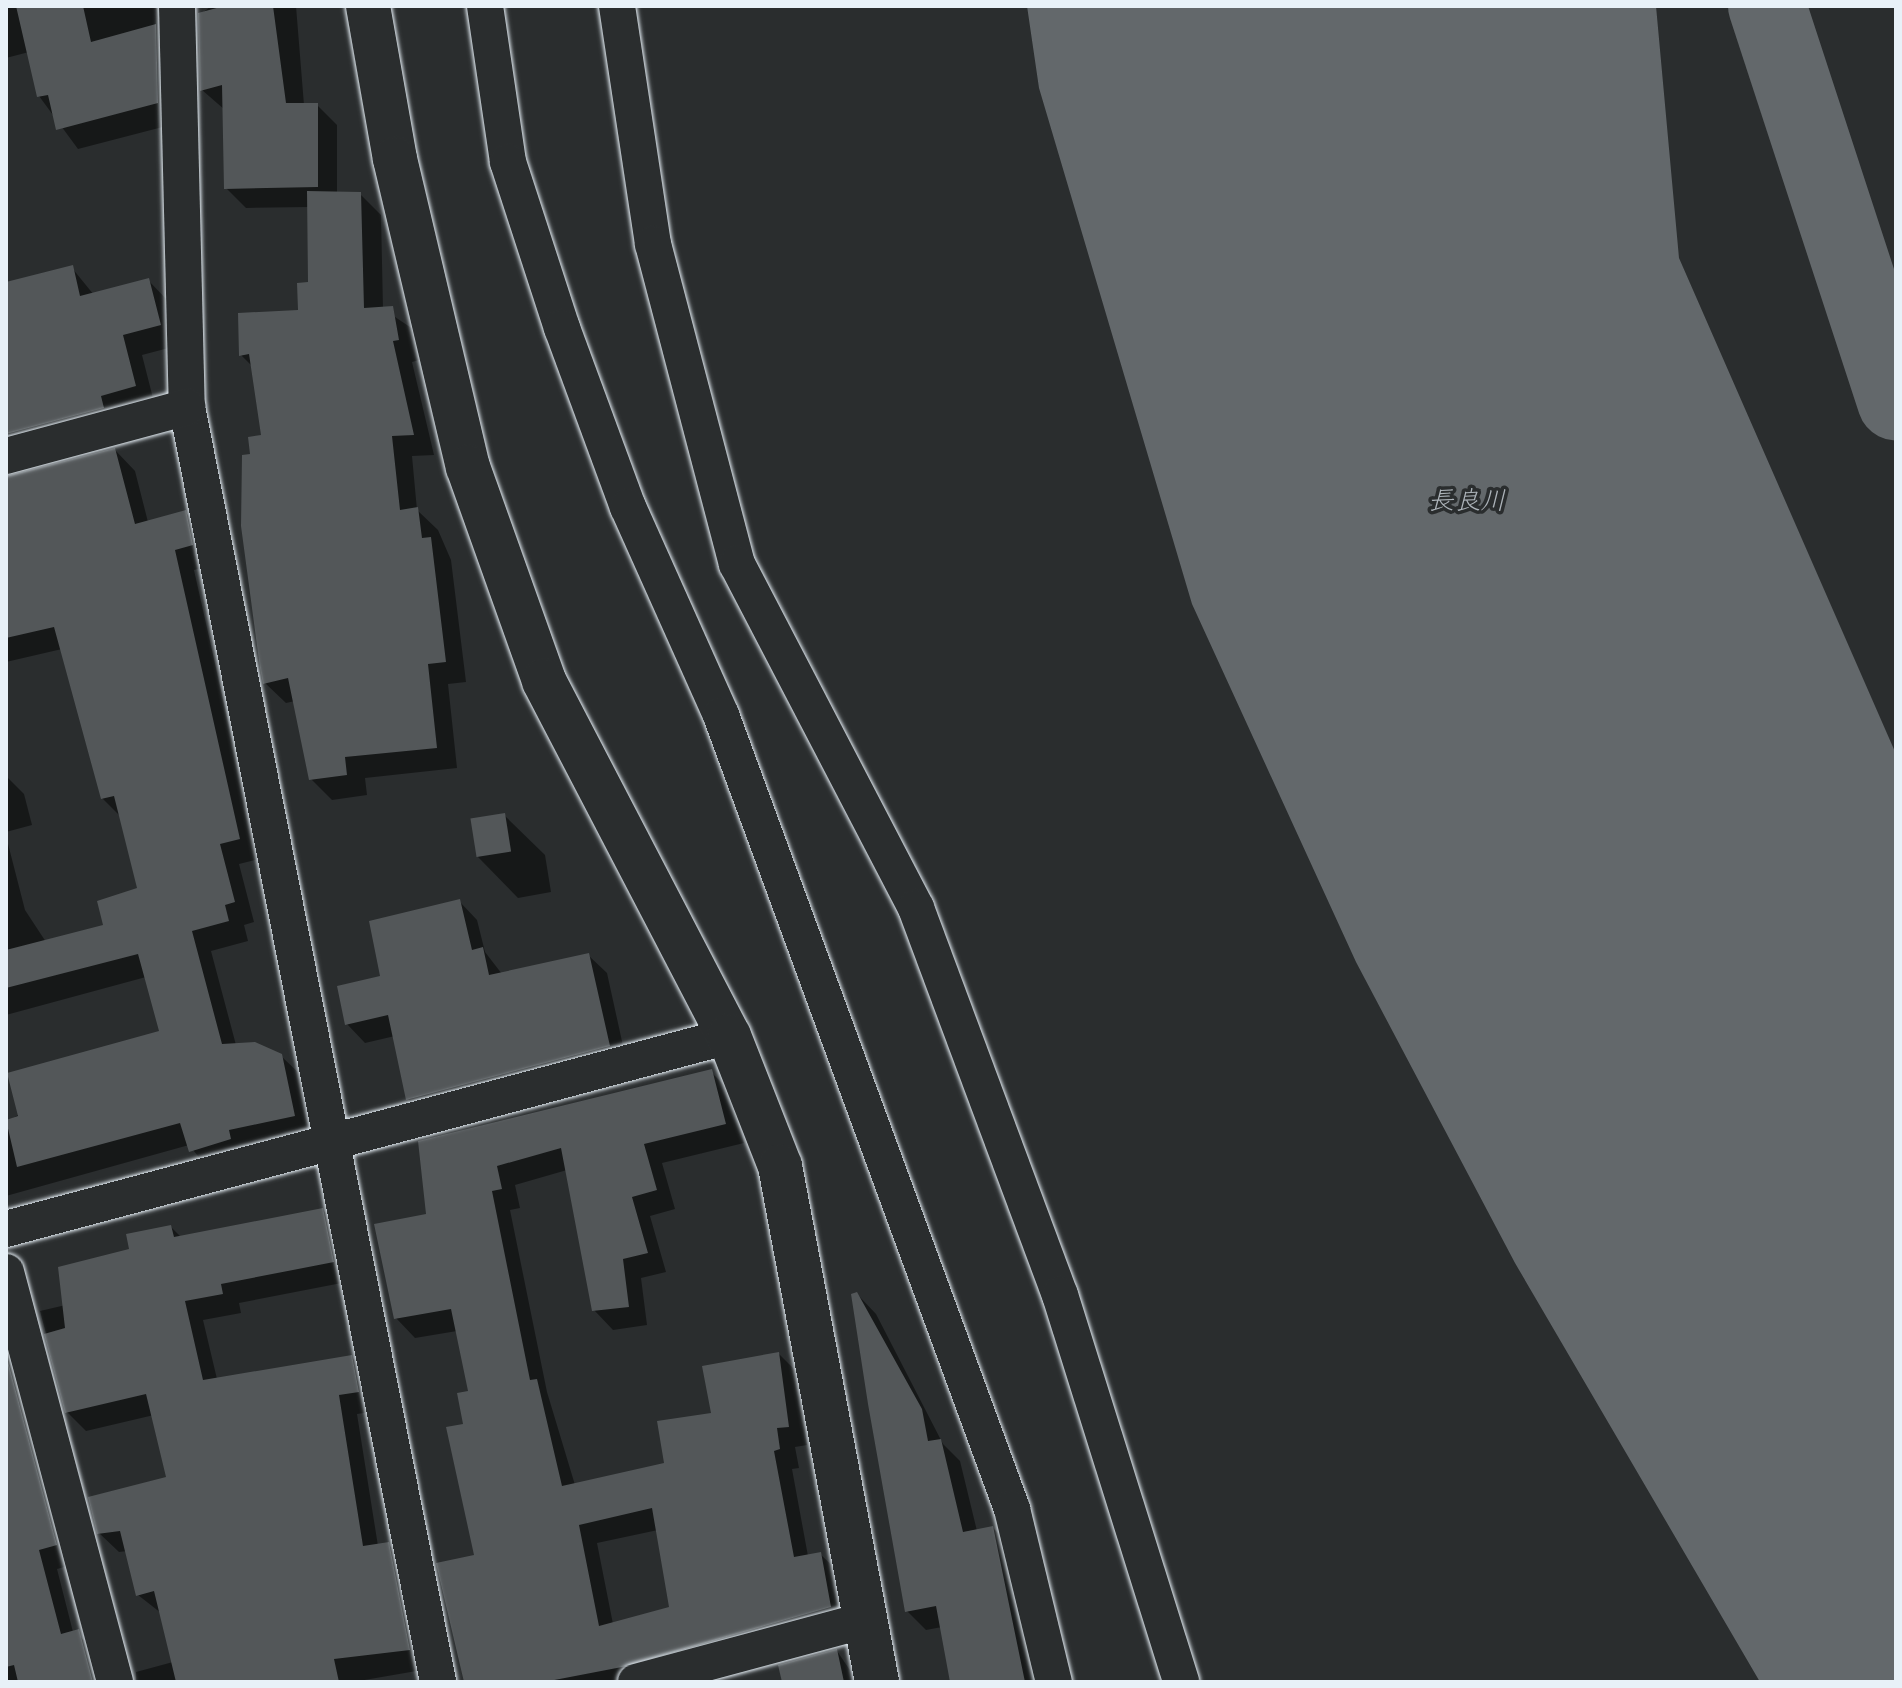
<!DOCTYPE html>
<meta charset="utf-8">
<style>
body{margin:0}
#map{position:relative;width:1902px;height:1688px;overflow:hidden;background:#2a2d2e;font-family:"Balsamiq Sans","Klee One",sans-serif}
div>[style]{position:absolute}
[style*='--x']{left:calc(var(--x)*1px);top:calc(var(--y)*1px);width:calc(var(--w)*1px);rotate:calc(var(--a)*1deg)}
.water>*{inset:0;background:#63686b}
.shadow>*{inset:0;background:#0007}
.river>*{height:78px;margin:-39px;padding:0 39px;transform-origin:39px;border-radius:39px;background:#63686b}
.building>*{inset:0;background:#535759;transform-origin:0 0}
.roads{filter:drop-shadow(0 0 2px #e8f1f8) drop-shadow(0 0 2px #e8f1f8)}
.minor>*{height:36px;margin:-18px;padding:0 18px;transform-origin:18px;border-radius:18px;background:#2a2d2e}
.tertiary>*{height:44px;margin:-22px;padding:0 22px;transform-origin:22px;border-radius:22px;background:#2a2d2e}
span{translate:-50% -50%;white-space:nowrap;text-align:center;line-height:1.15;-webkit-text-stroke:7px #2a2d2e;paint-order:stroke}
.water-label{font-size:26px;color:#acb3b9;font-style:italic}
.frame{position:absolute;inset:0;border:8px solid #e8f1f8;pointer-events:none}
</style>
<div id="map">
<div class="water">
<i style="clip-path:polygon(1027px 6px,1656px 6px,1679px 258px,1896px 754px,1896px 1682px,1760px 1682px,1515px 1263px,1356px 962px,1192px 604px,1039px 88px)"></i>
</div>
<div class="shadow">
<i style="clip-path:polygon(6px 6px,156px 6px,178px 123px,78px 149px,39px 96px,29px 52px,6px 58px)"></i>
<i style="clip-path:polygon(211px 6px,296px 6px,304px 105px,317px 105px,337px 125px,337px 194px,360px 194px,381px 215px,383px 309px,413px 329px,419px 360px,412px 362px,434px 455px,412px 456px,417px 510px,438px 530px,451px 560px,466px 682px,448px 684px,457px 768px,365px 778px,367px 795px,332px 800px,311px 779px,295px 701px,286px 703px,265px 683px,252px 456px,263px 437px,253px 367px,241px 355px,300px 312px,310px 284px,309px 207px,246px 208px,226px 188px,225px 110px,202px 90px,200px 15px)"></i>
<i style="clip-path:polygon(72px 268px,94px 295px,148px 280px,168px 301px,180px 345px,142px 355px,155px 406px,20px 456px,7px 478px,115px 450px,135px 471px,148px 522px,185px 512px,205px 532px,212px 565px,194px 570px,259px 859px,239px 864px,254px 922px,244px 925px,248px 941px,211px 951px,236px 1045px,281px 1056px,302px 1076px,314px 1136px,210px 1171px,189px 1145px,6px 1196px,6px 1122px,161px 1033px,146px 977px,6px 1015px,6px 836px,25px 910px,46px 942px,105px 927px,140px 890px,121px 817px,102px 798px,62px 649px,6px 662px,6px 284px)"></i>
<i style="clip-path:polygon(6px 776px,24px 794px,32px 825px,6px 832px)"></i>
<i style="clip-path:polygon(504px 815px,545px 855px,551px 892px,518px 898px,478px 857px)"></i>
<i style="clip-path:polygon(459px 901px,477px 920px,485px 952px,502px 974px,588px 955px,607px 973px,627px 1064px,426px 1118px,408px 1099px,395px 1036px,365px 1043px,347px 1024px)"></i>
<i style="clip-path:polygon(evenodd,711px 1072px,730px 1091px,744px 1143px,662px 1163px,675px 1209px,650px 1216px,666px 1272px,641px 1278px,647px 1325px,613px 1330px,594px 1310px,567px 1170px,515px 1185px,520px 1208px,510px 1210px,547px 1392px,575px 1485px,666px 1464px,779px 1354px,798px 1373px,807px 1445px,795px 1447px,799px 1468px,792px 1469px,808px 1556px,820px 1554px,840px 1573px,849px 1626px,649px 1682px,465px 1682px,476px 1557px,465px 1425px,470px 1393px,457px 1331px,415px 1338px,396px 1318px,428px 1215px,421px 1142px,711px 1072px,658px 1530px,671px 1609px,613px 1624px,597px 1543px,658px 1530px)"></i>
<i style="clip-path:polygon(323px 1210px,342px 1229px,352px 1281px,239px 1303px,241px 1313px,203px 1320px,217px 1379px,352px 1357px,371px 1377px,378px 1411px,357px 1414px,378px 1546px,388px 1544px,408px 1564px,428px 1669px,353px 1682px,136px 1682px,136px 1672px,173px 1662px,161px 1613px,138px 1595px,127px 1551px,119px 1552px,99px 1533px,169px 1479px,154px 1415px,86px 1431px,67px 1412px,40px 1311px,70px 1304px,171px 1227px,181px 1237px)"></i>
<i style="clip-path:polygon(857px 1294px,876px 1314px,943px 1444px,960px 1461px,977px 1531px,993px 1528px,1012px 1547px,1040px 1682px,952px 1682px,942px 1627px,926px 1630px,907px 1611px)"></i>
<i style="clip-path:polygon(6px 1310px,75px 1564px,57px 1569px,73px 1632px,98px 1650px,106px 1682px,6px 1682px)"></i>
<i style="clip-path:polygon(837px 1651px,858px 1682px,784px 1682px)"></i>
</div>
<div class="river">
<i style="--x:1767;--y:6;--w:416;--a:71.9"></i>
</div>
<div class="building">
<i style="clip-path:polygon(16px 6px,83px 6px,91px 42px,156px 24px,158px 103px,56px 130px,48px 95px,37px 97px)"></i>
<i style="clip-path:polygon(224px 6px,273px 6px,286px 103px,318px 103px,318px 187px,224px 189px,222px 85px,200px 91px,198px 13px)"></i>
<i style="clip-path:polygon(307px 191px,361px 192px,364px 308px,393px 306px,399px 340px,393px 341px,414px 435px,392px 436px,400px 510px,418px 507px,422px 538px,431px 537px,446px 662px,428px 664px,437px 748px,345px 757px,347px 775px,309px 780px,288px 678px,263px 684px,260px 668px,241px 526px,242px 455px,250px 454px,248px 437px,261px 435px,249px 354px,239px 356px,238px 313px,298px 310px,297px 283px,308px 282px)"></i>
<i style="clip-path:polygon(73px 265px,80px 296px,149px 278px,161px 325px,123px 335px,136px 386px,101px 396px,104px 408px,6px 434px,6px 282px)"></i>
<i style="clip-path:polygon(115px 448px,135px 524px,186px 510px,193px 545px,175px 550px,240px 839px,220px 844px,235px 902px,225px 905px,229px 921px,192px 931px,222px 1044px,255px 1042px,282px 1054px,295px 1116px,229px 1130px,231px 1139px,189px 1152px,180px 1123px,17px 1167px,6px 1120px,18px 1116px,7px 1073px,159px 1031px,138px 954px,6px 988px,6px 950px,103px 925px,97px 901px,137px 888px,114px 796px,101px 799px,54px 627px,6px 638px,6px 476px)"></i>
<i style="left:505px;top:813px;width:39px;height:35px;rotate:81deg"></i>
<i style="clip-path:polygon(460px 899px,472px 950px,483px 947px,489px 975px,589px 953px,610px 1046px,406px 1100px,388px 1015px,345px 1025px,337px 986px,380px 976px,369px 921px)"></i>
<i style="clip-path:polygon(evenodd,712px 1069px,726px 1124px,644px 1144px,657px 1190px,632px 1197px,648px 1253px,623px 1259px,629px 1307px,592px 1311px,561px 1148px,497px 1166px,502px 1189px,492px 1191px,530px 1380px,537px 1379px,562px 1486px,664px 1463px,657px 1421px,711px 1413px,702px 1366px,779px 1352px,789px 1427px,777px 1428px,780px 1449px,774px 1451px,794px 1557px,821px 1552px,831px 1607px,622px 1667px,544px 1682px,464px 1682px,436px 1563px,474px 1555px,446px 1427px,463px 1424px,457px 1393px,468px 1391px,451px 1309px,394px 1319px,374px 1224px,426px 1214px,418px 1141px,712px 1069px,652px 1508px,669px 1607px,599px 1626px,579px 1525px,652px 1508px)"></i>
<i style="clip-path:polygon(323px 1208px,334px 1262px,221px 1284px,223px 1294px,185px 1301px,203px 1380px,352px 1355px,359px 1392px,339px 1395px,363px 1546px,389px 1542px,410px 1650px,334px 1659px,339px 1682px,176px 1682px,154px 1591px,136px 1596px,120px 1531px,97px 1534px,88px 1497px,166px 1477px,146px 1394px,65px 1413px,44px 1334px,65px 1328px,58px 1267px,129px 1249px,126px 1234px,171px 1225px,174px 1237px)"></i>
<i style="clip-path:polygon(857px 1292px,922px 1409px,928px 1441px,941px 1439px,963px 1532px,993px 1526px,1025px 1682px,950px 1682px,936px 1606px,905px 1612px,868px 1404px,851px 1294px)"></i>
<i style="clip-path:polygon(6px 1354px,57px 1545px,39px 1550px,61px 1634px,79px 1629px,93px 1682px,18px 1682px,14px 1665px,6px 1667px)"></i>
<i style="clip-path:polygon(837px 1649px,844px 1682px,782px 1682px,778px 1665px)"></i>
</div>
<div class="roads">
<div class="minor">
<i style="--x:177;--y:6;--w:401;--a:88.6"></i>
<i style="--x:187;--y:407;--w:1299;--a:78.86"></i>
<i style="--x:485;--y:6;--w:158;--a:81.6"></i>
<i style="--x:508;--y:162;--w:175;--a:72"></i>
<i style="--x:562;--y:328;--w:191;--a:69.8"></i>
<i style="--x:628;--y:507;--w:228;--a:65.9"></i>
<i style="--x:721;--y:715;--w:846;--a:69.87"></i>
<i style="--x:1012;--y:1509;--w:178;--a:76.4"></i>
<i style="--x:617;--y:6;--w:241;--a:81.4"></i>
<i style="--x:653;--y:244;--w:331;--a:75.3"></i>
<i style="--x:737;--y:564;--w:388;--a:62.5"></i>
<i style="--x:916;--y:908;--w:413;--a:69.6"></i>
<i style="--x:1060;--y:1295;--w:405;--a:72.6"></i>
<i style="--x:6;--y:456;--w:188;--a:-15.1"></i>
<i style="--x:6;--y:1229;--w:748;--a:-14.95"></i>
<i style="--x:6;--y:1272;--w:424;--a:75.1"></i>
<i style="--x:636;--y:1682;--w:237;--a:-15.1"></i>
</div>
<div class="tertiary">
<i style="--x:368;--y:6;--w:155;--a:80"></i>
<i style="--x:395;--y:159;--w:317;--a:76.7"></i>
<i style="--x:468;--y:467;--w:227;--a:70.4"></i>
<i style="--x:544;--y:681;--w:400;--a:62.5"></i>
<i style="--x:729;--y:1036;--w:140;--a:68.6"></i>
<i style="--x:780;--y:1166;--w:525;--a:79.35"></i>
</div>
</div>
<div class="water-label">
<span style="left:1467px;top:502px">長良川</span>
</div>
<div class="frame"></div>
</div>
